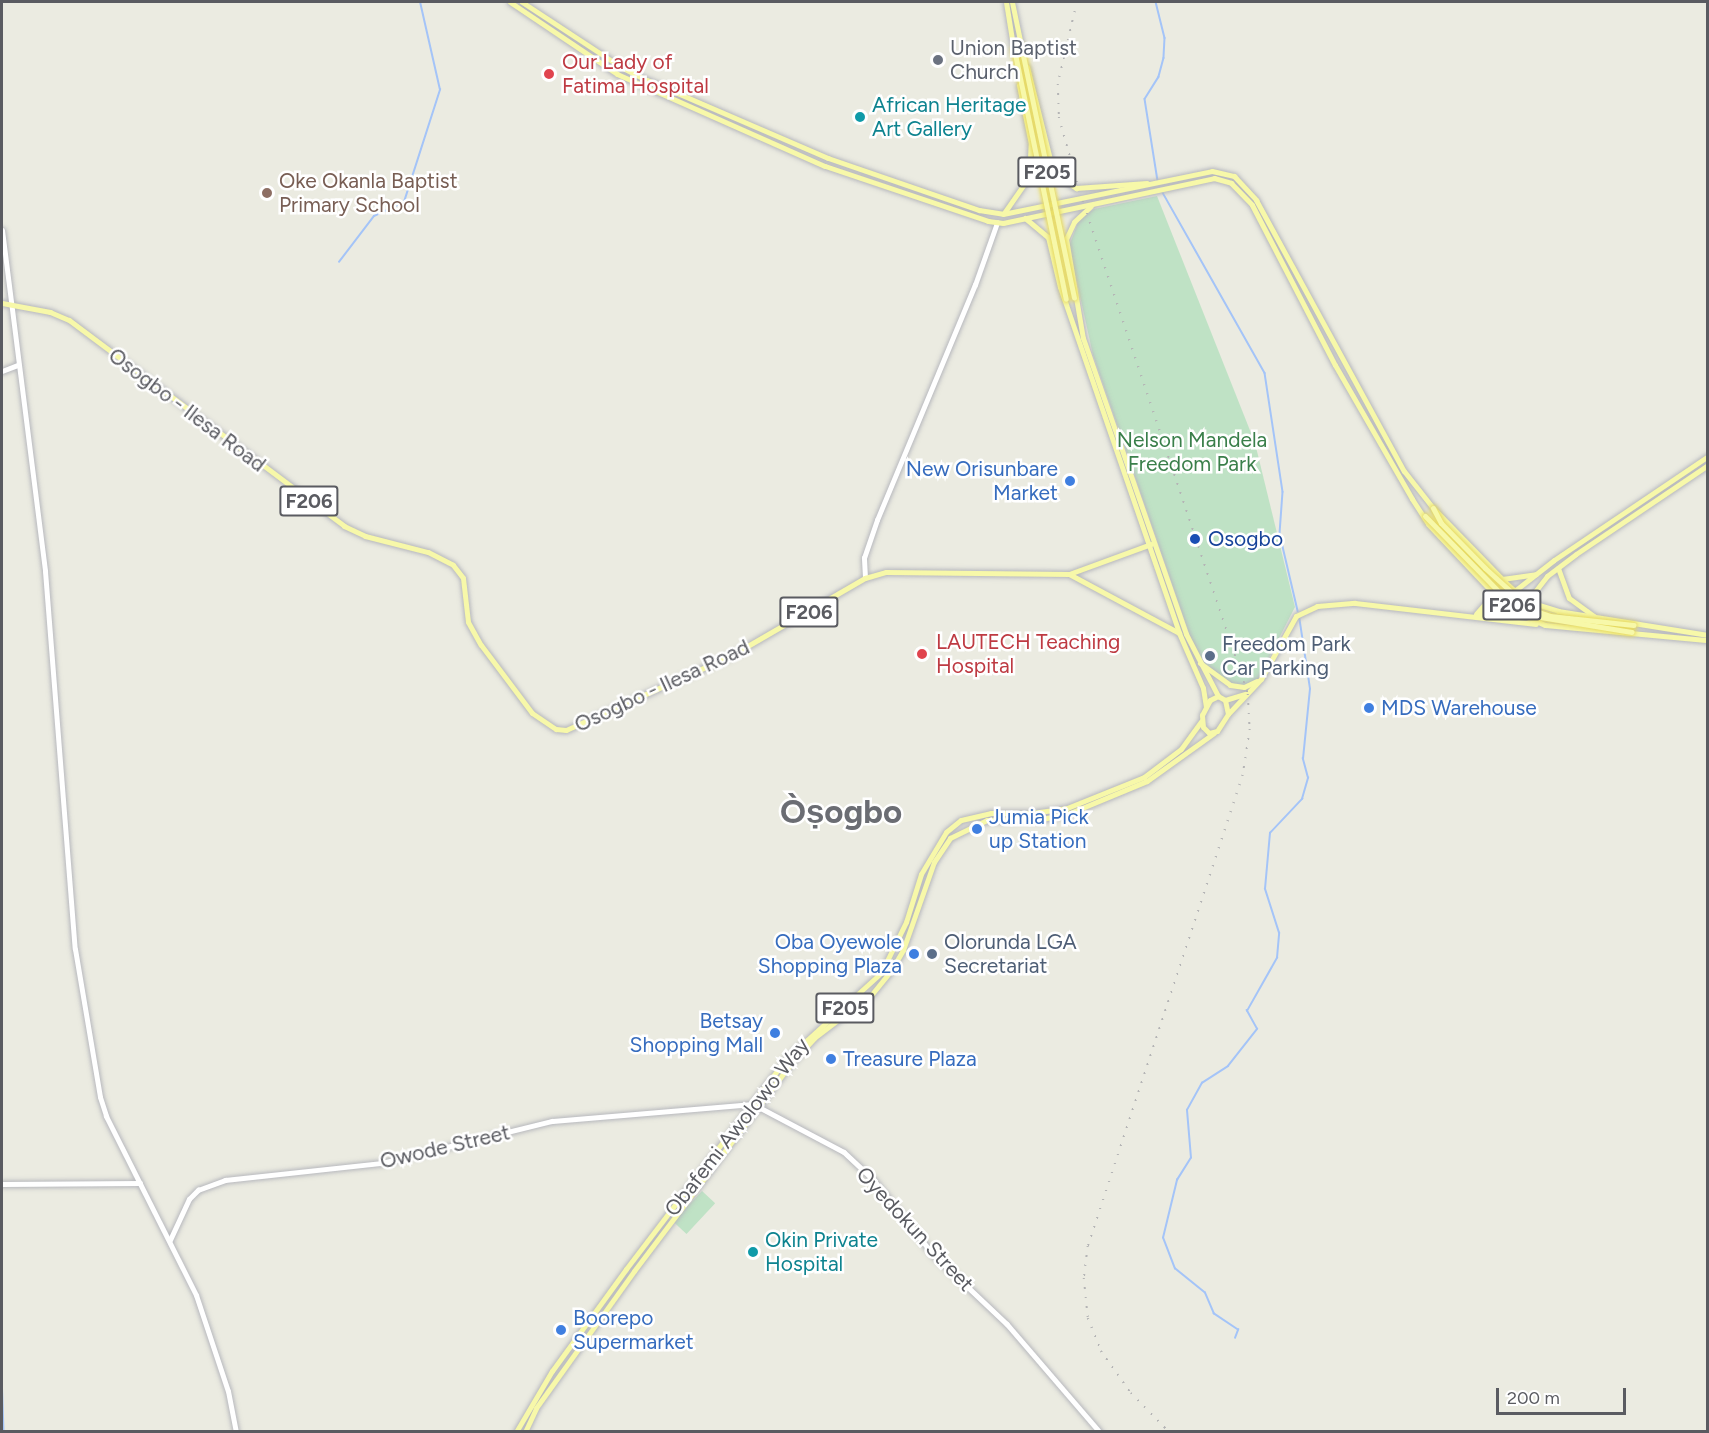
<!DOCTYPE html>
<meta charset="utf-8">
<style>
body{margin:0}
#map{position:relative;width:1709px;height:1433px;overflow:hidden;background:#ebebe1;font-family:Figtree,sans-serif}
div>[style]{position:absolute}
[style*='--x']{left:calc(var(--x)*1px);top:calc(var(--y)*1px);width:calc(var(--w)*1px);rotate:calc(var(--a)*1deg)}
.green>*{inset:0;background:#bfe2c5;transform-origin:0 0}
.stream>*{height:1.5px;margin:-0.75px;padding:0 0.75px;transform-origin:0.75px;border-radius:0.75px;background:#a4c4f8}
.roads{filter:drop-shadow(0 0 2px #b7b8bd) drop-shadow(0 0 2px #b7b8bd)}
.tertiary>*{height:4.5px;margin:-2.25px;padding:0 2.25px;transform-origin:2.25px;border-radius:2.25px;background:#fff}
.secondary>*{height:5px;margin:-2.5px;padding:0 2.5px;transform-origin:2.5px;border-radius:2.5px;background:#fff}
.primary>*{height:5px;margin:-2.5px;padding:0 2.5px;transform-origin:2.5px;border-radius:2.5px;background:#f7f8a9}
.rail>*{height:1.5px;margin-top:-0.75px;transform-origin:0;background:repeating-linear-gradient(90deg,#b4b4b5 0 1.5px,transparent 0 9.5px)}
.bridges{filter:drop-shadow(0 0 2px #e6d960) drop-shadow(0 0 2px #e6d960)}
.primary-bridge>*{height:5px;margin:-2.5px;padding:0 2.5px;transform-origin:2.5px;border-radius:2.5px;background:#f7f8a9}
.dots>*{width:16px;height:16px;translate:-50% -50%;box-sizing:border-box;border:3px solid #fff;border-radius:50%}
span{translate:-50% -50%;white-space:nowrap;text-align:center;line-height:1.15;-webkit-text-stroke:5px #fff;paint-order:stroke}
.shield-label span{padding:2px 4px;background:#fff;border:2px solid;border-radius:4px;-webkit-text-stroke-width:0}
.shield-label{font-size:20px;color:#5a5b61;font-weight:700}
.worship-label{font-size:21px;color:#5b616d}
.left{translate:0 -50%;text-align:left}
.health-label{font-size:21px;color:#be3a42}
.culture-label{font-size:21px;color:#0d838f}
.education-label{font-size:21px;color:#785e54}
.street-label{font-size:21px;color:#5a5b61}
.park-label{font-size:21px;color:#3a7f4a}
.shop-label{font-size:21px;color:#366cbe}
.right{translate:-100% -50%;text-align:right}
.transit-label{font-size:21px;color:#164399}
.service-label{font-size:21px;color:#4e5e75}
.town-label{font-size:33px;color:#6b6d73;font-weight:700}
.frame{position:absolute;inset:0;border:3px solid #5a5b61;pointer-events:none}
.scale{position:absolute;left:1496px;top:1388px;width:130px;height:27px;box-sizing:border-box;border:3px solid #5a5b61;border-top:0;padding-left:8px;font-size:18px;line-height:21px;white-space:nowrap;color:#5a5b61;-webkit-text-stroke:4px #fff;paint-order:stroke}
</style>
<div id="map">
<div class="green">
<i style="clip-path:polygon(1157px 196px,1255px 443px,1295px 607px,1254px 687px,1240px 690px,1217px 677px,1198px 659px,1093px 355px,1069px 246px,1079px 220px,1094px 209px)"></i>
<i style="left:702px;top:1191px;width:18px;height:42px;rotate:43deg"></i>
</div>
<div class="stream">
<i style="--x:1156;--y:2;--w:37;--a:76"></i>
<i style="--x:1165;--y:38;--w:20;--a:93"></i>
<i style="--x:1164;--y:58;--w:20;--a:105"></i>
<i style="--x:1159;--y:77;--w:26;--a:122"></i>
<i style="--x:1145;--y:99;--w:83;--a:81"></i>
<i style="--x:1162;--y:191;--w:209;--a:60.5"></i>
<i style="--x:1265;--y:373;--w:120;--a:81.4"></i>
<i style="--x:1283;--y:492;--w:42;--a:94.1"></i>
<i style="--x:1280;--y:534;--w:79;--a:76.8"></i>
<i style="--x:339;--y:262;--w:58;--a:-52.7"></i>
<i style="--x:374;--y:216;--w:33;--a:-25"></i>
<i style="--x:404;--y:202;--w:118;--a:-72.2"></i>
<i style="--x:440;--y:90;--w:90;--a:-102.8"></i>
<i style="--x:2;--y:1250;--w:70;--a:90"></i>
<i style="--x:1235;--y:1338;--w:9;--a:-69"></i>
<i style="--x:1238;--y:1330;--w:29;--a:-146"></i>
<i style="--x:1214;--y:1314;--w:23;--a:-113"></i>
<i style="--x:1205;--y:1293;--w:38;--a:-141"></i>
<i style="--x:1175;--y:1269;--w:33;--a:-111"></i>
<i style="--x:1163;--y:1238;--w:60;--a:-76.4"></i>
<i style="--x:1177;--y:1180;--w:26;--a:-58"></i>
<i style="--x:1191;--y:1158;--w:48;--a:-94.8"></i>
<i style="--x:1187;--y:1110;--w:31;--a:-61"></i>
<i style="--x:1202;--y:1083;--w:31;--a:-33"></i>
<i style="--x:1228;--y:1066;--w:47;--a:-51.9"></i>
<i style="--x:1257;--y:1029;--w:21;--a:-119"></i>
<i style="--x:1247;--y:1011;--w:61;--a:-60.5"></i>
<i style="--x:1277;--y:958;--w:25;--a:-85"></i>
<i style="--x:1279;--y:933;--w:46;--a:-107.7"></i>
<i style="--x:1265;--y:889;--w:56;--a:-84.9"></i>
<i style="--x:1270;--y:833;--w:47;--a:-46.7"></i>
<i style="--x:1302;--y:799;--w:22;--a:-74"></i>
<i style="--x:1308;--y:778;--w:20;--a:-105"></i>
<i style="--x:1303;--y:759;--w:70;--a:-84.3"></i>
<i style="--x:1310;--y:689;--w:74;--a:-98.6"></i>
<i style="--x:2;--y:1374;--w:58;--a:88"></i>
</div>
<div class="roads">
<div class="tertiary">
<i style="--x:865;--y:578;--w:20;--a:-93"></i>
<i style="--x:864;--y:558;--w:40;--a:-71.1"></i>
<i style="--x:877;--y:520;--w:255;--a:-67.4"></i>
<i style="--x:975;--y:285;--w:66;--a:-70.5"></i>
<i style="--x:757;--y:1106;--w:98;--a:27.9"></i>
<i style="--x:844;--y:1152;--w:40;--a:43"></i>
<i style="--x:873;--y:1179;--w:96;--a:51.3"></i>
<i style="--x:933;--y:1254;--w:102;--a:43.4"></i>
<i style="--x:1007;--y:1324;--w:143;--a:49.3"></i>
<i style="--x:2;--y:1184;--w:138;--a:-0.4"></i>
<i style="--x:170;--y:1240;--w:45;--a:-65.1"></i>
<i style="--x:189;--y:1199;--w:13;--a:-45"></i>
<i style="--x:198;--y:1190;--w:29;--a:-20"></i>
<i style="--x:225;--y:1180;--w:158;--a:-6.2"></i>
<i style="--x:382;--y:1163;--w:175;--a:-13.9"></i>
<i style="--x:552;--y:1121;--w:202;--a:-4.8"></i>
</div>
<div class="secondary">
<i style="--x:2;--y:230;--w:344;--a:82.8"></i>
<i style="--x:45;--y:571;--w:379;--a:85.5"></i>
<i style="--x:75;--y:949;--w:150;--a:80.4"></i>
<i style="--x:100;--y:1097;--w:20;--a:72"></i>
<i style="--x:106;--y:1116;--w:200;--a:63.3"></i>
<i style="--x:196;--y:1295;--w:101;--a:71.6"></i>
<i style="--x:228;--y:1391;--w:42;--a:79"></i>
<i style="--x:2;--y:371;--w:17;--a:-21"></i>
</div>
<div class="primary">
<i style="--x:510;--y:2;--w:129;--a:33.9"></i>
<i style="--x:617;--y:74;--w:227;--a:23.9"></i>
<i style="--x:825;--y:166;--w:172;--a:18.6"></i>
<i style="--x:988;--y:221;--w:15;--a:8"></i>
<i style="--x:1003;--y:223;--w:216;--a:-12"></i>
<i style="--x:1214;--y:178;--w:18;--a:16"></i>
<i style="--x:1231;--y:183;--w:30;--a:46"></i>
<i style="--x:1252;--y:205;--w:180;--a:62.6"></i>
<i style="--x:1335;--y:365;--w:155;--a:60.1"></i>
<i style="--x:1412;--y:499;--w:30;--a:57"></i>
<i style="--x:1428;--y:524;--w:117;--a:46.7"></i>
<i style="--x:1508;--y:609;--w:40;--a:23.4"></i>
<i style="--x:1545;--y:625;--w:164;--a:5.3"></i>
<i style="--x:522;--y:2;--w:118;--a:33.3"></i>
<i style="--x:621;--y:67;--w:29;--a:27"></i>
<i style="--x:647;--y:80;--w:197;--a:23.3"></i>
<i style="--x:828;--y:158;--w:160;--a:19"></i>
<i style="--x:979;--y:210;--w:24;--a:9"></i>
<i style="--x:1003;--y:214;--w:213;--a:-11.6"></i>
<i style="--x:1212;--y:171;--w:23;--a:13"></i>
<i style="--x:1234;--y:176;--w:33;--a:47"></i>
<i style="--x:1256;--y:200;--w:309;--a:61.4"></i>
<i style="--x:1404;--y:471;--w:47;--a:51.9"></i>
<i style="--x:1433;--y:508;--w:103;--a:45.8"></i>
<i style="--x:1505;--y:582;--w:28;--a:42"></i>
<i style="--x:1526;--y:601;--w:34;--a:17"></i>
<i style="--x:1558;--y:611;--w:152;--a:9.1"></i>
<i style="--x:1006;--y:2;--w:51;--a:80.9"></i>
<i style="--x:1012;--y:2;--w:49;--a:78.2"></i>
<i style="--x:1027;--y:67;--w:103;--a:76"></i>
<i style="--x:1052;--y:167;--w:11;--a:56"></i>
<i style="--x:1058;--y:176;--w:22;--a:34"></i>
<i style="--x:1076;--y:188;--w:71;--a:-4"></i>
<i style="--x:1091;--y:206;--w:23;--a:137"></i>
<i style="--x:1074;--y:222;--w:19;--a:115"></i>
<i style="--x:1066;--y:239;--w:100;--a:80.3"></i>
<i style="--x:1083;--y:338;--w:313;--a:70.8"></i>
<i style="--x:1186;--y:634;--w:70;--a:62.7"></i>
<i style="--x:1004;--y:213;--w:44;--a:-55.2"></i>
<i style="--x:1029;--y:177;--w:33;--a:-87"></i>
<i style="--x:1031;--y:144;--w:60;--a:-101.5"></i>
<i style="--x:1025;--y:218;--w:30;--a:40"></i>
<i style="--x:1048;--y:237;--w:51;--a:76.5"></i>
<i style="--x:1060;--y:287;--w:366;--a:71"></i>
<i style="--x:1179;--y:633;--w:60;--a:66.4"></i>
<i style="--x:1203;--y:688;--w:19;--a:81"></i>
<i style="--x:2;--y:303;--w:49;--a:10.6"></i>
<i style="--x:50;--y:312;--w:21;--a:23"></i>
<i style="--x:69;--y:320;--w:344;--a:36.8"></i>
<i style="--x:344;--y:526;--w:23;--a:25"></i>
<i style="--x:365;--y:536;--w:65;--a:14.3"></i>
<i style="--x:428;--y:552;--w:28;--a:27"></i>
<i style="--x:453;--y:565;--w:16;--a:52"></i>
<i style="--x:463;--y:578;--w:44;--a:83.5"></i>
<i style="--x:468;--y:622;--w:26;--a:61"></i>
<i style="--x:481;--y:645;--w:85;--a:53.1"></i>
<i style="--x:532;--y:713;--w:29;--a:34"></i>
<i style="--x:556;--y:729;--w:10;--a:6"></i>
<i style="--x:566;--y:730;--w:182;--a:-24.3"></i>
<i style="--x:732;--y:655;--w:154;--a:-30.1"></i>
<i style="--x:865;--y:578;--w:22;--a:-16"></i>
<i style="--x:886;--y:572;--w:183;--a:0.6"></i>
<i style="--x:1069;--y:574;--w:125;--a:28.2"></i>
<i style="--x:1558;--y:568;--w:32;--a:70"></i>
<i style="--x:1569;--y:598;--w:31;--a:36"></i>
<i style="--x:1069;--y:574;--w:87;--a:-20.1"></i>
<i style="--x:1502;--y:579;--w:34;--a:-8"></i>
<i style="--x:1526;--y:603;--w:34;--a:-52"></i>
<i style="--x:1547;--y:576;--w:36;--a:-37"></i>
<i style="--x:1576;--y:554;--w:159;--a:-34"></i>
<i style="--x:1476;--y:614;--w:20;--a:-49"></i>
<i style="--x:1489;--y:599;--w:12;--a:-90"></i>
<i style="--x:1477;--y:615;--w:31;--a:-22"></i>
<i style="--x:1506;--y:603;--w:7;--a:-74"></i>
<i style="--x:1508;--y:596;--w:58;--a:-38"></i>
<i style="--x:1554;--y:560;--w:186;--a:-34"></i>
<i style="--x:1200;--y:663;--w:37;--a:36"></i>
<i style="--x:1230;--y:685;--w:14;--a:8"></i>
<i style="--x:1244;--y:687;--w:14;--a:-25"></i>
<i style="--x:1218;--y:696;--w:8;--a:30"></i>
<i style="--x:1225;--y:700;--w:14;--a:78"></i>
<i style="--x:1228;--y:714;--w:20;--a:123"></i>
<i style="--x:1217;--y:731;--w:8;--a:166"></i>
<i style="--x:1209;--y:733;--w:8;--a:-135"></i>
<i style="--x:1203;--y:727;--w:12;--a:-95"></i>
<i style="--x:1202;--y:715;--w:17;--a:-62"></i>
<i style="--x:1210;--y:700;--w:9;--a:-27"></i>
<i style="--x:1225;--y:700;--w:21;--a:-17"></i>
<i style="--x:1228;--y:714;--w:48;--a:-46.7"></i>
<i style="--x:1261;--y:679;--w:72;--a:-60.9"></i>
<i style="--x:1296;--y:616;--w:23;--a:-25"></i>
<i style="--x:1317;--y:606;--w:38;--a:-5"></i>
<i style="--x:1355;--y:603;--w:182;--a:6.6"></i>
<i style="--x:516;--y:1432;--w:71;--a:-59.5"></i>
<i style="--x:552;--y:1371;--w:126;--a:-54"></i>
<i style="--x:626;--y:1269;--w:264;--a:-52.7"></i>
<i style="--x:786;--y:1059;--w:128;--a:-42.2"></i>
<i style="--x:881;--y:973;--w:57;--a:-63.9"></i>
<i style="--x:906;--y:922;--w:50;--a:-72.6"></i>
<i style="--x:921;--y:874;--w:49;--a:-59.2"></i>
<i style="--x:946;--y:832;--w:19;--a:-39"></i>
<i style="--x:961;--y:820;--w:31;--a:-13"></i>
<i style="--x:991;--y:813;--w:41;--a:0"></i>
<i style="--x:1032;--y:813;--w:35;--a:-8"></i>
<i style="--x:1067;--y:808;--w:83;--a:-21.9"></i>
<i style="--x:1144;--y:777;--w:46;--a:-37.1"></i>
<i style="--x:1181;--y:749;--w:34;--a:-54"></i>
<i style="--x:525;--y:1432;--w:26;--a:-65"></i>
<i style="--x:536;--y:1408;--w:168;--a:-54.4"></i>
<i style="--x:634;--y:1271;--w:262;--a:-52.9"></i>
<i style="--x:792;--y:1062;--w:33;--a:-47"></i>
<i style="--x:814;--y:1038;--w:73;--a:-37.2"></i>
<i style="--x:872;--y:994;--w:32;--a:-51"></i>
<i style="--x:892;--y:969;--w:22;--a:-60"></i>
<i style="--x:903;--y:950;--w:93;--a:-70.6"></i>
<i style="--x:934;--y:862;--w:29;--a:-56"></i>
<i style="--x:950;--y:838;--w:41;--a:-25.9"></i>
<i style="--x:987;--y:820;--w:55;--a:-1"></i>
<i style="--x:1042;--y:819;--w:29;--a:-12"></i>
<i style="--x:1070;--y:813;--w:83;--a:-22.6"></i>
<i style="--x:1147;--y:781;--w:82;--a:-35.6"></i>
</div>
</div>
<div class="rail">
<i style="--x:1077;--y:2;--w:84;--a:103"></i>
<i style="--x:1058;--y:84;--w:33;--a:88"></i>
<i style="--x:1059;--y:117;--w:71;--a:74.4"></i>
<i style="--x:1083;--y:201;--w:3;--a:72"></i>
<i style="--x:1087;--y:213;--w:507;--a:71.49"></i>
<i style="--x:1248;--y:694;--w:35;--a:87"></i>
<i style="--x:1250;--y:729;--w:47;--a:98.7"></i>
<i style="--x:1243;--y:775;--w:496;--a:108.2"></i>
<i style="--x:1088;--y:1246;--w:32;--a:97"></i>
<i style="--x:1084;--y:1278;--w:40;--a:84.3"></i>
<i style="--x:1088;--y:1318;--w:35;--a:68"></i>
<i style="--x:1101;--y:1351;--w:52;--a:54.5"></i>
<i style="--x:1131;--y:1393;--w:54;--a:45.7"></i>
</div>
<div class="bridges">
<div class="primary-bridge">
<i style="--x:1021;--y:46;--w:257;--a:78.1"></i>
<i style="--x:1014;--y:49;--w:255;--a:78.3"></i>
<i style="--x:1433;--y:508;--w:17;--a:62"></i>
<i style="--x:1441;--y:523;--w:63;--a:45.6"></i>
<i style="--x:1485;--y:568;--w:61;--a:42.3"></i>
<i style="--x:1530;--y:609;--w:21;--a:19"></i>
<i style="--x:1550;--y:616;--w:84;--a:6.1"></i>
<i style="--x:1425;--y:516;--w:124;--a:45.7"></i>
<i style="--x:1512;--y:605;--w:19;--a:32"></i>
<i style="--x:1528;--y:615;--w:105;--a:9.3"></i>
</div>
</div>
<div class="dots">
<i style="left:938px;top:60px;background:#6b7280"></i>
<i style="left:549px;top:74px;background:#e0444e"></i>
<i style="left:860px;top:117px;background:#0f9aa8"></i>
<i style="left:267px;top:193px;background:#8d6e63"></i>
<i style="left:1070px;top:481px;background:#3f7fe0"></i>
<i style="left:1195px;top:539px;background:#1a4fb4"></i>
<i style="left:922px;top:654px;background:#e0444e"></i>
<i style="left:1210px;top:656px;background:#5c6f8a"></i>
<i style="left:1369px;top:708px;background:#3f7fe0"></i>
<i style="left:977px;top:829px;background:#3f7fe0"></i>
<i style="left:914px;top:954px;background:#3f7fe0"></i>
<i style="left:932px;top:954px;background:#5c6f8a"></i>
<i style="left:775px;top:1033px;background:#3f7fe0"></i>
<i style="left:831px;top:1059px;background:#3f7fe0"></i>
<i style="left:753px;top:1252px;background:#0f9aa8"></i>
<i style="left:561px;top:1330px;background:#3f7fe0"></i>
</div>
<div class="shield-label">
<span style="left:1047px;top:172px">F205</span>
<span style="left:309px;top:501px">F206</span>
<span style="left:1512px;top:605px">F206</span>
<span style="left:809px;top:612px">F206</span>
<span style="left:845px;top:1008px">F205</span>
</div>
<div class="worship-label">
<span class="left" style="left:950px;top:60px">Union Baptist<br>Church</span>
</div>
<div class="health-label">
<span class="left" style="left:562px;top:74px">Our Lady of<br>Fatima Hospital</span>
<span class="left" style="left:936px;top:654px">LAUTECH Teaching<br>Hospital</span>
</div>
<div class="culture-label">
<span class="left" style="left:872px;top:117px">African Heritage<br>Art Gallery</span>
<span class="left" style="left:765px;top:1252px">Okin Private<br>Hospital</span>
</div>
<div class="education-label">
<span class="left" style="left:279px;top:193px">Oke Okanla Baptist<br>Primary School</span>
</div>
<div class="street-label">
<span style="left:187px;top:410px;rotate:37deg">Osogbo - Ilesa Road</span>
<span style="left:662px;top:686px;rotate:-25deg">Osogbo - Ilesa Road</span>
<span style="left:737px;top:1127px;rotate:-52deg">Obafemi Awolowo Way</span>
<span style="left:445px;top:1147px;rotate:-13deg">Owode Street</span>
<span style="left:915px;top:1229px;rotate:47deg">Oyedokun Street</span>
</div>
<div class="park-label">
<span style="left:1192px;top:452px">Nelson Mandela<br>Freedom Park</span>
</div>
<div class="shop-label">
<span class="right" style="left:1058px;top:481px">New Orisunbare<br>Market</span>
<span class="left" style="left:1381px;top:708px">MDS Warehouse</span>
<span class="left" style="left:989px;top:829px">Jumia Pick<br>up Station</span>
<span class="right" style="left:902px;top:954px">Oba Oyewole<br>Shopping Plaza</span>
<span class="right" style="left:763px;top:1033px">Betsay<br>Shopping Mall</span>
<span class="left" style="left:843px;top:1059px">Treasure Plaza</span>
<span class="left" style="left:573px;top:1330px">Boorepo<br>Supermarket</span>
</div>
<div class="transit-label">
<span class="left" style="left:1208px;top:539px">Osogbo</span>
</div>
<div class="service-label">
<span class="left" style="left:1222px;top:656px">Freedom Park<br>Car Parking</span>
<span class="left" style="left:944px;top:954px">Olorunda LGA<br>Secretariat</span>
</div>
<div class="town-label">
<span style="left:841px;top:812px">Òṣogbo</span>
</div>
<div class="frame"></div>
<div class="scale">200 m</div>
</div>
